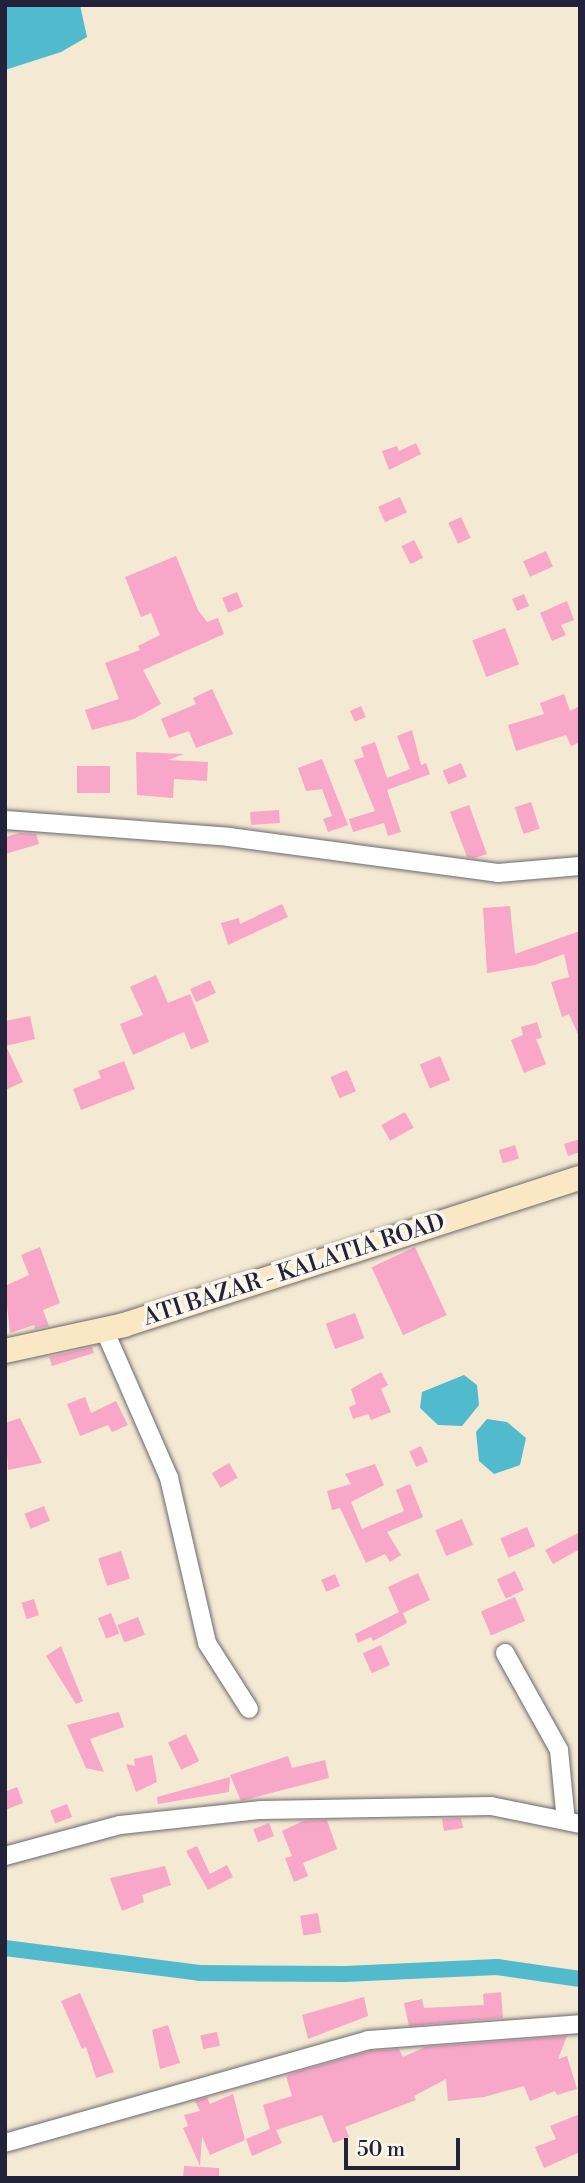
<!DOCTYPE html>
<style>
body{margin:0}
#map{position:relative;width:585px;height:2183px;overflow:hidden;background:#f4e9d2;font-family:"Libre Bodoni",serif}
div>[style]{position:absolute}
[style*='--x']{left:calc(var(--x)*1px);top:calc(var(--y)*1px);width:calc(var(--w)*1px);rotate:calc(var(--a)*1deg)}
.water>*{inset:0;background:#51bbcd}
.canal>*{height:16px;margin:-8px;padding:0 8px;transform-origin:8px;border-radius:8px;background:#51bbcd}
.building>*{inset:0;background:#f8a7c8;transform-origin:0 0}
.roads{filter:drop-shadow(0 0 2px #6c6870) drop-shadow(0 0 2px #6c6870)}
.street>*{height:18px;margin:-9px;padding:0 9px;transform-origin:9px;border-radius:9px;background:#fff}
.secondary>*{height:24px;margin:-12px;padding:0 12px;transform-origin:12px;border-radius:12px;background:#fae7c3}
span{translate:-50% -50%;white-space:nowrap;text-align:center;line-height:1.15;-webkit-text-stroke:7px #fbf7ec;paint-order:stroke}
.street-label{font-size:23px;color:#22223b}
.frame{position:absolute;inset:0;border:7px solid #22223b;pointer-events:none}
.scale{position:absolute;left:344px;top:2138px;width:116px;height:32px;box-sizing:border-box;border:4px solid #22223b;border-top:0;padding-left:9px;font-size:21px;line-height:24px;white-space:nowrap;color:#22223b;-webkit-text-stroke:5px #fbf7ec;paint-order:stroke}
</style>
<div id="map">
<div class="water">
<i style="clip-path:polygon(5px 5px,80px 5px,87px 37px,61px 52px,5px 70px)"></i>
<i style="clip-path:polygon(464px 1375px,477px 1385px,479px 1405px,462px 1426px,438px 1425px,420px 1408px,422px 1392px)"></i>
<i style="clip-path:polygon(487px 1419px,507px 1422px,526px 1438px,520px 1465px,494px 1474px,479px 1461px,476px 1432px)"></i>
</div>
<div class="canal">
<i style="--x:5;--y:1948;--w:196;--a:7.3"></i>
<i style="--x:199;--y:1973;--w:146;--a:0.4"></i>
<i style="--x:345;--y:1974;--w:152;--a:-2.6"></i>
<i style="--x:497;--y:1967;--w:84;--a:8.2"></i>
</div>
<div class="building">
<i style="clip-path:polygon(416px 443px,421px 454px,389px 470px,382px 451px,397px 446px,399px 451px)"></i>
<i style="left:400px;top:497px;width:17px;height:24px;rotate:66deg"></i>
<i style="left:461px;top:517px;width:23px;height:14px;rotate:65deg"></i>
<i style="left:414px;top:540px;width:20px;height:14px;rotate:63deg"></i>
<i style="left:546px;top:551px;width:17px;height:25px;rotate:66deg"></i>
<i style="clip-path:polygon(176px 556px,198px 610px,207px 622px,218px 618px,224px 634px,143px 670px,161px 704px,134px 719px,92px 730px,85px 710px,119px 699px,105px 663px,140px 650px,138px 646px,160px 635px,151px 613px,141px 617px,125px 577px)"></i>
<i style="left:237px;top:592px;width:16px;height:16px;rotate:68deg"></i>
<i style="left:524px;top:594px;width:13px;height:13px;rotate:67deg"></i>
<i style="clip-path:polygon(567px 601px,574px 620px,561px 625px,566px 635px,552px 641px,540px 613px)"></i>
<i style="left:505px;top:628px;width:39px;height:35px;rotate:69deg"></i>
<i style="clip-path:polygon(212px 689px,233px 734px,196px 748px,189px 731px,169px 738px,161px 719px,196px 704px,193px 698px)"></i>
<i style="clip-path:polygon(564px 694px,570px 711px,580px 706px,580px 742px,571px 746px,566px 735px,516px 751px,508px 725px,544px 714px,540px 703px)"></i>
<i style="left:361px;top:706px;width:12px;height:12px;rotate:66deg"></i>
<i style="clip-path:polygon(412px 730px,421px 765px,426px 763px,430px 774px,387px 790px,401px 832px,388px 836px,384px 823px,353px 832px,349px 819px,375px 811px,354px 760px,364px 757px,361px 747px,375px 742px,387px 778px,410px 769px,397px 736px)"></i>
<i style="clip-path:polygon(136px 752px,184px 754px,168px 760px,208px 762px,207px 781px,174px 779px,173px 798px,137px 795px)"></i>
<i style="clip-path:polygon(322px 759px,348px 825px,328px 832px,323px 819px,332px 816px,322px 789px,306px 791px,298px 768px)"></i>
<i style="left:461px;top:763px;width:15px;height:20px;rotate:67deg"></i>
<i style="left:77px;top:766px;width:33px;height:27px"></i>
<i style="left:531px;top:802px;width:28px;height:17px;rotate:72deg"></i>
<i style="clip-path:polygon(469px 805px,487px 854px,475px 858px,467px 857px,450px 812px)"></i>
<i style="left:279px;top:810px;width:13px;height:29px;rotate:86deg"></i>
<i style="clip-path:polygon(20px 833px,36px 834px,39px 844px,5px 854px,5px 837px)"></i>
<i style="clip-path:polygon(282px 904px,288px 917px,228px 945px,221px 923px,239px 918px,240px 924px)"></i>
<i style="clip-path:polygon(510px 906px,515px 954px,580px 931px,580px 1039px,569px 1014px,562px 1017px,551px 982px,569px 977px,564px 954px,535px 965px,487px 973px,483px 908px)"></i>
<i style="clip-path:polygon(156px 975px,168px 1003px,190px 994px,209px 1042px,191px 1049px,184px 1032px,133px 1055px,120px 1024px,143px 1015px,130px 987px)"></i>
<i style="left:210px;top:980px;width:14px;height:22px;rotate:65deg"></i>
<i style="clip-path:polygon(30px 1016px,35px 1039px,6px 1046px,23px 1082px,5px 1090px,5px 1021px)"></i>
<i style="clip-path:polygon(537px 1022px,542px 1038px,536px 1039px,546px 1064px,524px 1073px,511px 1040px,523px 1035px,521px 1027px)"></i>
<i style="left:440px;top:1056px;width:26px;height:22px;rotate:67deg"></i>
<i style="clip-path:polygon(124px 1061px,135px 1089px,81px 1110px,73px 1089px,101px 1078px,98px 1071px)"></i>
<i style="left:347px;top:1070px;width:23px;height:18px;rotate:67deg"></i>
<i style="left:405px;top:1112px;width:18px;height:27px;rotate:61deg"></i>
<i style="clip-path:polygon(580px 1139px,580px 1152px,568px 1156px,564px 1144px)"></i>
<i style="left:515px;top:1145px;width:14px;height:17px;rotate:73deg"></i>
<i style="clip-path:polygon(40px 1247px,60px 1303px,43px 1310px,49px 1326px,35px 1329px,34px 1325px,10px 1333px,5px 1286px,29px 1275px,21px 1255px)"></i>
<i style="left:415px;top:1247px;width:75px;height:48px;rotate:65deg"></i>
<i style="left:355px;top:1313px;width:27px;height:31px;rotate:70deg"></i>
<i style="clip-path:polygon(92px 1347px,94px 1353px,52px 1366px,49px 1357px)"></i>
<i style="clip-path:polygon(381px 1372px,388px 1385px,381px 1389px,391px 1412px,371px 1420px,368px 1414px,353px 1419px,349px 1407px,356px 1404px,351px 1389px)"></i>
<i style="clip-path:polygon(85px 1397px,91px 1413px,116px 1401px,128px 1425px,112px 1432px,108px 1425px,80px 1436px,67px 1404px)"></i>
<i style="clip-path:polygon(20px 1418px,42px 1463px,8px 1470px,5px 1423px)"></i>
<i style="left:421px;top:1446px;width:17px;height:13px;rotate:65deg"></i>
<i style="left:229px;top:1463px;width:17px;height:20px;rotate:59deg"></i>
<i style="clip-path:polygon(375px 1464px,384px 1485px,351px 1502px,362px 1529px,404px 1511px,396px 1490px,410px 1484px,423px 1517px,387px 1532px,401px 1555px,390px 1562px,385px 1554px,366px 1563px,340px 1508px,332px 1510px,327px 1491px,351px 1484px,345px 1474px)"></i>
<i style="left:44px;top:1506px;width:16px;height:21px;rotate:68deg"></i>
<i style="left:462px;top:1519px;width:28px;height:29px;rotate:67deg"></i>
<i style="left:527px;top:1527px;width:21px;height:29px;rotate:67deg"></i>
<i style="clip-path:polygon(580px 1532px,580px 1549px,553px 1564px,545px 1550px)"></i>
<i style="left:121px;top:1551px;width:29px;height:24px;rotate:72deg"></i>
<i style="left:515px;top:1571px;width:21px;height:20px;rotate:65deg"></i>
<i style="clip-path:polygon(418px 1573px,430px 1600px,403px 1613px,407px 1623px,373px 1641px,371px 1637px,358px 1643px,355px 1634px,399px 1612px,388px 1587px)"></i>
<i style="left:335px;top:1574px;width:13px;height:15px;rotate:67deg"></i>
<i style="left:515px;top:1597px;width:26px;height:37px;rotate:67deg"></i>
<i style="left:34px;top:1599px;width:17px;height:13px;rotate:73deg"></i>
<i style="left:111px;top:1613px;width:22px;height:14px;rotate:68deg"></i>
<i style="left:138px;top:1617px;width:19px;height:22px;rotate:69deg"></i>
<i style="left:381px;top:1645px;width:22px;height:20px;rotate:66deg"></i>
<i style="clip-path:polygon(61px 1646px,83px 1701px,76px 1704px,46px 1656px)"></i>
<i style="clip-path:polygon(119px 1712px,124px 1727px,90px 1739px,104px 1772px,86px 1768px,67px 1725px)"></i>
<i style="left:186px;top:1734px;width:30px;height:20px;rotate:64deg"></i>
<i style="clip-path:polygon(152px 1755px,157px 1782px,136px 1792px,126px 1764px,135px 1766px,134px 1759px)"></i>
<i style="clip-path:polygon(288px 1756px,292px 1768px,325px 1760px,329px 1778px,241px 1801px,230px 1775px)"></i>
<i style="clip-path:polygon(230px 1777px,229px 1792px,158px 1804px,157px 1797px)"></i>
<i style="clip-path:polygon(17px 1787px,23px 1803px,5px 1810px,5px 1792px)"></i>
<i style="left:67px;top:1804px;width:14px;height:18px;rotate:69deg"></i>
<i style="clip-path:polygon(461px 1818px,463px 1828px,444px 1831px,442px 1819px)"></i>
<i style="clip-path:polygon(327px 1820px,337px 1849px,303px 1863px,308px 1876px,294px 1882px,285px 1858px,292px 1856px,282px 1831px,303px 1821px)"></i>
<i style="left:269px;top:1823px;width:14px;height:17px;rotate:69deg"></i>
<i style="clip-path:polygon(197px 1846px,210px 1874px,227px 1865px,233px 1877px,208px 1890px,186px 1851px)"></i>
<i style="clip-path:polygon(165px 1866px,171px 1885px,142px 1895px,144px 1902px,122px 1911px,110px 1878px)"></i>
<i style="left:318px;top:1913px;width:20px;height:18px;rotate:81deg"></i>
<i style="clip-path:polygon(501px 1992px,503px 2018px,409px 2026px,404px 2003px,422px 1999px,424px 2008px,484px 2005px,483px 1994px)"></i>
<i style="clip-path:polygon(80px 1993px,114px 2072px,96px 2078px,86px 2047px,82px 2049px,61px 2001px)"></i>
<i style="clip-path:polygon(364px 1997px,368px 2016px,308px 2039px,302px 2015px)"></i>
<i style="clip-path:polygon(168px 2025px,180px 2063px,160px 2069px,152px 2030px)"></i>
<i style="left:217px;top:2032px;width:14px;height:17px;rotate:78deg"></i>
<i style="clip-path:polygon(567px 2036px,558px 2059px,567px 2056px,577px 2089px,557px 2095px,555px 2091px,530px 2101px,524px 2086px,484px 2097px,448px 2101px,446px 2079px,414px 2096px,416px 2100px,345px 2127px,349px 2137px,333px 2143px,322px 2115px,276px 2130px,282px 2143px,252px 2156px,246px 2139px,270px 2129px,263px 2105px,292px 2096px,286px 2076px,297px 2072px,370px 2051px,399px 2049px,403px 2057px,425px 2047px)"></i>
<i style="clip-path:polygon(233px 2094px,245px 2140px,210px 2155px,202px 2136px,200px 2166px,183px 2128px,188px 2126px,184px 2115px,200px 2111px,195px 2101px,207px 2097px,210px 2104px)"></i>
<i style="clip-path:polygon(580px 2114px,580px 2152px,544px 2168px,535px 2147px,556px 2139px,550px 2126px)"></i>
<i style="clip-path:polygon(184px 2166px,219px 2168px,219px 2178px,183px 2178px)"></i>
</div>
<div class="roads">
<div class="street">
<i style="--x:5;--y:820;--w:225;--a:4.3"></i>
<i style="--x:229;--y:837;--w:271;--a:7.6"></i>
<i style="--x:498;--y:873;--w:82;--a:-4.9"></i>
<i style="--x:104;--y:1329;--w:163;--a:66.4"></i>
<i style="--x:169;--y:1478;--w:169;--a:77"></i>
<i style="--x:207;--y:1643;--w:78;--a:57.5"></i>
<i style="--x:505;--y:1653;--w:111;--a:60.9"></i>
<i style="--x:559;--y:1750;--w:71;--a:84.4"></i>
<i style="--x:5;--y:1856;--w:119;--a:-15.1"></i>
<i style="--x:120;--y:1825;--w:142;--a:-6.1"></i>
<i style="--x:261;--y:1810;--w:230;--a:-1"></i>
<i style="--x:491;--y:1806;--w:91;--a:11.4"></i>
<i style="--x:5;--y:2143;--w:377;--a:-15.8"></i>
<i style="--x:368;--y:2040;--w:213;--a:-4.3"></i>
</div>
<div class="secondary">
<i style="--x:5;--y:1351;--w:122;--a:-12.3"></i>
<i style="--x:124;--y:1325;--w:479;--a:-17.9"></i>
</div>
</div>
<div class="street-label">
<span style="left:294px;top:1270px;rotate:-18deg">ATI BAZAR - KALATIA ROAD</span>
</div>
<div class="frame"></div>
<div class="scale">50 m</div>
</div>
